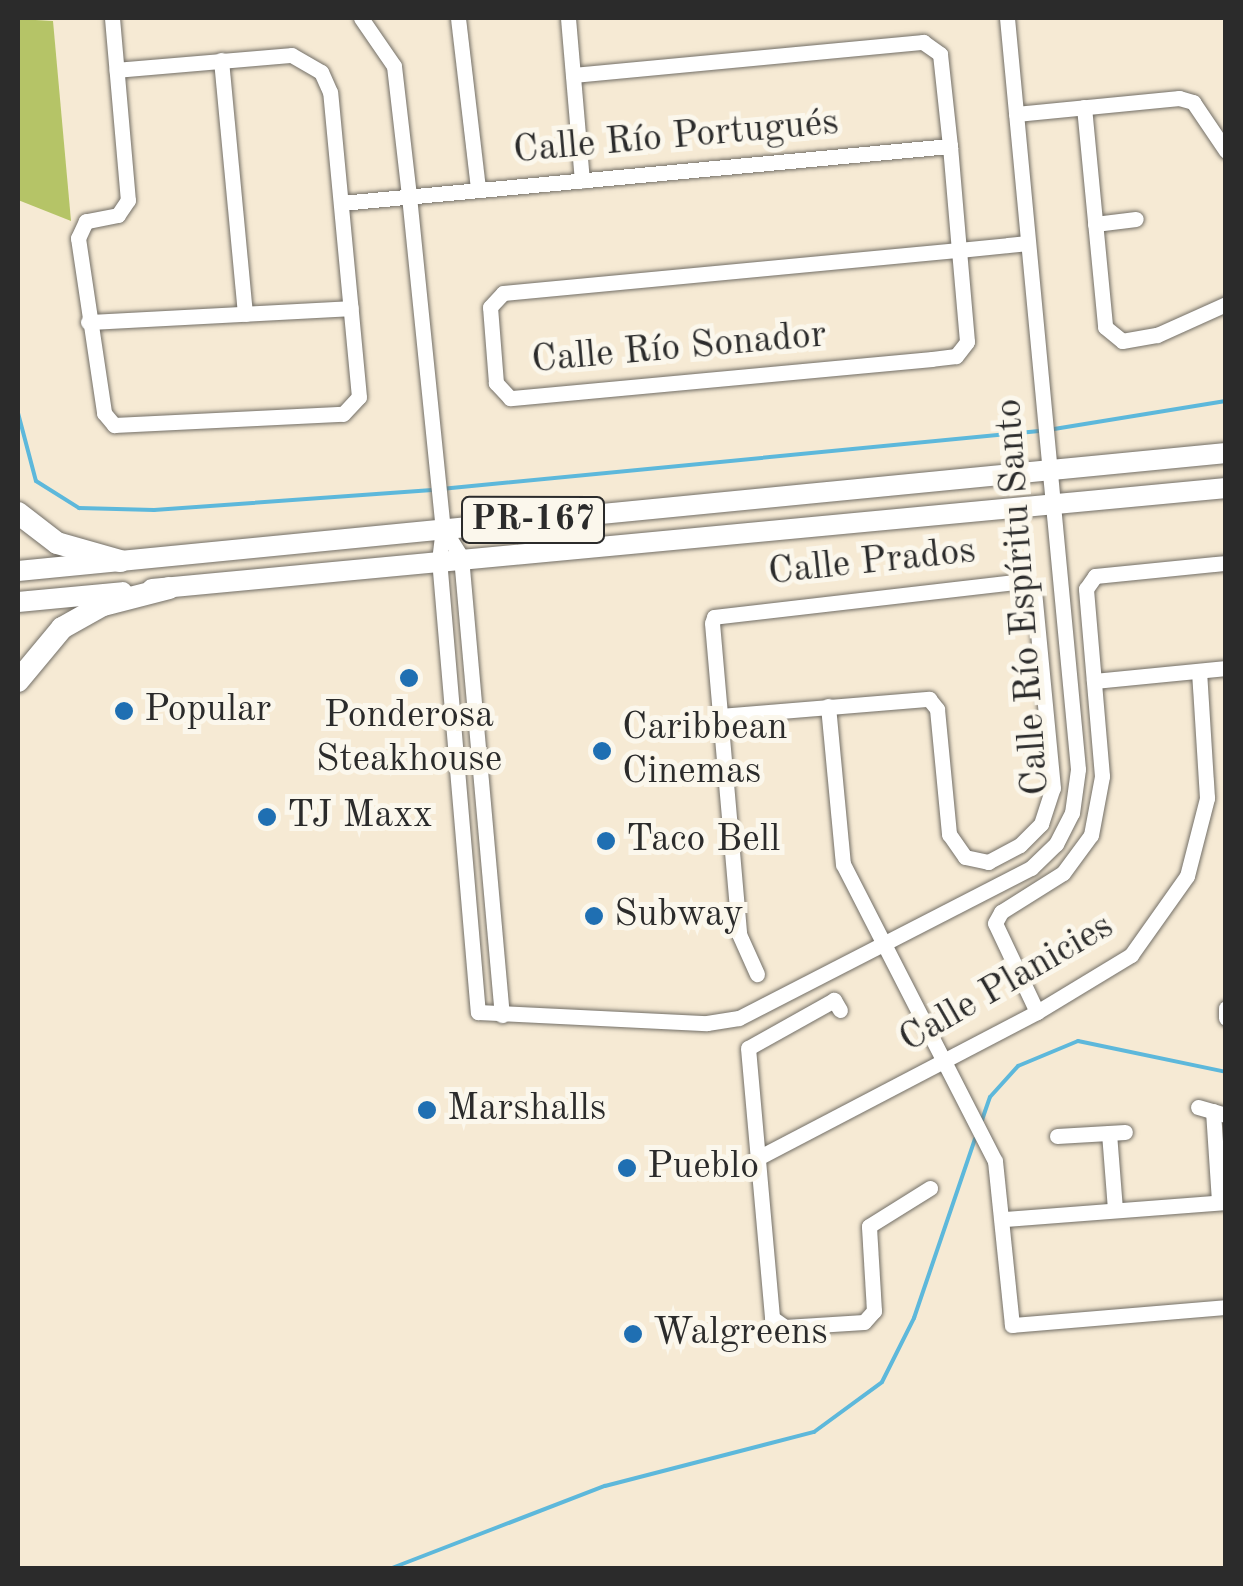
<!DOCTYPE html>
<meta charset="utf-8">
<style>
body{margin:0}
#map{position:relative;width:1243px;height:1586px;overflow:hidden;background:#f6ead4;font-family:"Old Standard TT",serif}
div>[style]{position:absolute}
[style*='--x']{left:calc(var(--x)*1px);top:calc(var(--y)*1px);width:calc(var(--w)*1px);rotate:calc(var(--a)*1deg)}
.green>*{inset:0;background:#b5c467}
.stream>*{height:4px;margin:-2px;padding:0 2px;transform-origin:2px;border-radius:2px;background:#5db8db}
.roads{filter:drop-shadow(0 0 2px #726e66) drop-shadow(0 0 2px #726e66)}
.minor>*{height:15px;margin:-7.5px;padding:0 7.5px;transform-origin:7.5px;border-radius:7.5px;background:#fff}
.major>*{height:20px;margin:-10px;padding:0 10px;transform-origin:10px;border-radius:10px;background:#fff}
.highway>*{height:22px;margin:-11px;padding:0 11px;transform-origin:11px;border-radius:11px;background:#fff}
.dots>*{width:28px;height:28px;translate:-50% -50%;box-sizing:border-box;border:5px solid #fbf7ec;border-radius:50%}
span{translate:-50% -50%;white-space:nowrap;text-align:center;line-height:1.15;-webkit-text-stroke:10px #fbf7ec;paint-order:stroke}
.shield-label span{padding:2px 8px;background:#fbf7ec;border:2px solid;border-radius:8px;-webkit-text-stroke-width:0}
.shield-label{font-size:35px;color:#2b2b2b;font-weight:700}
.street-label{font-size:38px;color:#2b2b2b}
.poi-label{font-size:38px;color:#2b2b2b}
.left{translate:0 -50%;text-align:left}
.frame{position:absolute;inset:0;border:20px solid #2b2b2b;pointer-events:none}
</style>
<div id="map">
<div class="green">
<i style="clip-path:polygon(18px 19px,53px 21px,71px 221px,18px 200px)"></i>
</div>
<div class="stream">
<i style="--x:18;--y:413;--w:70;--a:75.2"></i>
<i style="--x:36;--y:481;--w:51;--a:32.1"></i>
<i style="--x:79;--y:508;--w:75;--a:1.5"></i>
<i style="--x:154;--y:510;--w:279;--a:-4.1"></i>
<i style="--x:1048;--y:430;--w:180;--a:-9.3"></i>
<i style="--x:441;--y:489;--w:601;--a:-5.54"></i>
<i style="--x:982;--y:1120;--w:24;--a:-71"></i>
<i style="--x:990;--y:1097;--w:42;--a:-47.9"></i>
<i style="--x:1018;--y:1066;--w:65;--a:-22.6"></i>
<i style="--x:1078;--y:1041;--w:151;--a:11.8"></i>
<i style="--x:392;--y:1568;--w:228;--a:-21.1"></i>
<i style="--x:605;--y:1486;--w:216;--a:-14.5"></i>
<i style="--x:814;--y:1432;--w:84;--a:-36.3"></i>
<i style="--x:882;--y:1382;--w:72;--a:-63.4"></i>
<i style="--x:914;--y:1318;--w:189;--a:-71.2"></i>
</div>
<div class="roads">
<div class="minor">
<i style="--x:112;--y:18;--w:183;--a:85"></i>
<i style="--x:128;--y:200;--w:18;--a:124"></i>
<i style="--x:118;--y:215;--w:33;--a:169"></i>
<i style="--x:86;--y:221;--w:19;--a:115"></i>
<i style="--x:78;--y:238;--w:177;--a:81.5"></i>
<i style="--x:104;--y:413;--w:16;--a:50"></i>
<i style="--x:114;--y:425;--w:229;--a:-2.8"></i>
<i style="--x:343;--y:414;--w:23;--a:-47"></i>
<i style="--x:359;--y:397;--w:306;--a:-95.4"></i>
<i style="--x:330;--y:92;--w:22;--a:-114"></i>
<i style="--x:321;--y:72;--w:34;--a:-150"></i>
<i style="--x:291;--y:55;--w:175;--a:175.1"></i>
<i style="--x:361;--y:18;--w:58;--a:55.5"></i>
<i style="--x:394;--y:66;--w:131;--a:83.4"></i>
<i style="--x:409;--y:196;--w:334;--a:84.2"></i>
<i style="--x:443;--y:528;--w:31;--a:97"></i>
<i style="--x:439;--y:559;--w:455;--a:85.1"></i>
<i style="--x:478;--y:1012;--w:229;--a:2.8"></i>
<i style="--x:707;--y:1023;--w:32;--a:-9"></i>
<i style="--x:739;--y:1018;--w:328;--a:-27.2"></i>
<i style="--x:1031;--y:868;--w:35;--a:-44"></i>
<i style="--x:1056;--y:844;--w:35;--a:-63"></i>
<i style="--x:1072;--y:813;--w:44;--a:-82.2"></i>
<i style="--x:1078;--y:769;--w:754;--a:-95.4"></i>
<i style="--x:458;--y:18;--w:172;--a:83.3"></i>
<i style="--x:568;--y:18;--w:163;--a:85.1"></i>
<i style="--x:221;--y:60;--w:255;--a:84.6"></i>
<i style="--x:573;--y:75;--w:352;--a:-5.4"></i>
<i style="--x:923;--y:42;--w:21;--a:35"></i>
<i style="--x:940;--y:54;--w:93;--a:83.8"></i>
<i style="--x:950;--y:146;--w:104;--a:85.1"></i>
<i style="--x:959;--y:250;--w:92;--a:85"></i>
<i style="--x:967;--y:342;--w:18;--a:128"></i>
<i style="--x:956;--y:356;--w:24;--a:173"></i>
<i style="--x:932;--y:359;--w:424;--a:174.7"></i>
<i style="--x:510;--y:398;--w:21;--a:-133"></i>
<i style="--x:496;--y:383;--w:76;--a:-94.5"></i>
<i style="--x:490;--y:307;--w:19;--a:-47"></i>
<i style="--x:503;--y:293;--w:458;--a:-5.4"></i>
<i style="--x:959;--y:250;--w:69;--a:-5.8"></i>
<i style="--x:1084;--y:107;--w:221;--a:84.5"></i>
<i style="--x:1105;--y:327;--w:22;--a:39"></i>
<i style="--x:1122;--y:341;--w:36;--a:-10"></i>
<i style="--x:1157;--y:335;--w:76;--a:-24.2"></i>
<i style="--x:1016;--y:114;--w:164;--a:-5.6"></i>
<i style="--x:1179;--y:98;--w:15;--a:16"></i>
<i style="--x:1193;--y:102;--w:59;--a:56"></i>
<i style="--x:341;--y:203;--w:612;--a:-5.35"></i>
<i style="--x:1095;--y:224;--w:41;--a:-7"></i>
<i style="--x:88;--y:322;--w:263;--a:-3"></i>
<i style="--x:443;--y:528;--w:34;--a:58"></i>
<i style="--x:461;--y:557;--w:460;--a:84.9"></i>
<i style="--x:1094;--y:681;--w:133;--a:-5.6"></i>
<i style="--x:828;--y:706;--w:159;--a:84.6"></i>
<i style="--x:843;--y:864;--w:334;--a:62.9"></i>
<i style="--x:995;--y:1161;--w:165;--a:84.1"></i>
<i style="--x:1012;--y:1325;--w:215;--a:-4.8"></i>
<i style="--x:720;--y:716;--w:210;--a:-4.7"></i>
<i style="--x:929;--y:699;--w:13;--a:51"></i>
<i style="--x:937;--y:709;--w:126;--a:84.5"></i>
<i style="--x:949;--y:834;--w:28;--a:55"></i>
<i style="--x:965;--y:857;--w:24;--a:12"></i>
<i style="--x:988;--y:862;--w:36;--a:-28"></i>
<i style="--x:1020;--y:845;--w:30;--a:-45"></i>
<i style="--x:1041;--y:824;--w:38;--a:-72"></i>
<i style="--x:1053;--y:788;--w:197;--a:-95.5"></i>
<i style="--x:1034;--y:592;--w:21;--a:-152"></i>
<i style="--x:1015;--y:582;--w:303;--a:173.4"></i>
<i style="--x:714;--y:617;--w:6;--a:108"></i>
<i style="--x:712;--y:623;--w:312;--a:85"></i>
<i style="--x:739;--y:934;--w:44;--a:65.8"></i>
<i style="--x:1226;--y:1008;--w:10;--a:90"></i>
<i style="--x:840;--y:1010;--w:12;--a:-121"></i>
<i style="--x:834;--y:1000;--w:98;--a:150.8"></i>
<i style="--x:748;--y:1048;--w:271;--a:84.9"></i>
<i style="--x:772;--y:1318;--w:16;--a:35"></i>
<i style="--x:785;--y:1327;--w:79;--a:-3.6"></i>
<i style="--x:864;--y:1322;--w:15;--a:-48"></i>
<i style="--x:874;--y:1311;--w:85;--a:-93.4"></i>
<i style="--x:869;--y:1226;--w:72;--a:-31.9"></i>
<i style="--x:1037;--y:1012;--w:98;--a:-115.3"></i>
<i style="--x:995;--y:923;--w:13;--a:-61"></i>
<i style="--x:1001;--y:912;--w:73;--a:-32.2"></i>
<i style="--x:1063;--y:873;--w:47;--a:-53.6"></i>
<i style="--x:1091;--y:835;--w:60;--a:-79.4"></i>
<i style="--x:1102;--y:776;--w:188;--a:-94.9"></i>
<i style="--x:1086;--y:589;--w:16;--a:-55"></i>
<i style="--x:1095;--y:576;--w:132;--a:-5.7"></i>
<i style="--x:1198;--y:1107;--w:29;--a:16"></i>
<i style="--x:1213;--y:1111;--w:91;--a:86.2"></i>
<i style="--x:1109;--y:1133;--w:77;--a:85.5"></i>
<i style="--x:1057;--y:1136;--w:68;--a:-3.4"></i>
<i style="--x:756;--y:1159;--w:317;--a:-27.6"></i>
<i style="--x:1037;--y:1012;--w:110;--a:-31.2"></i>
<i style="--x:1131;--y:955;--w:97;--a:-54.7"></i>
<i style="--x:1187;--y:876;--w:81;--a:-75.6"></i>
<i style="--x:1207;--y:798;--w:127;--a:-93.6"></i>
<i style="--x:1005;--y:1219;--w:222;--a:-4.4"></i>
</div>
<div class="major">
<i style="--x:18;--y:571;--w:1214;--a:-5.58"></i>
<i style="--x:152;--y:589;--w:1079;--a:-5.37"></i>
<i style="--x:18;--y:602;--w:105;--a:-5.4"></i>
</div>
<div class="highway">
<i style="--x:18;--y:513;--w:49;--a:37.6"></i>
<i style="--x:57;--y:543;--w:66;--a:15.9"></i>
<i style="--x:18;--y:681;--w:69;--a:-50.3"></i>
<i style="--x:62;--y:628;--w:47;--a:-29.3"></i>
<i style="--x:103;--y:605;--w:68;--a:-14.4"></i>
</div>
</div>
<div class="dots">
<i style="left:409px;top:678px;background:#1f6fb2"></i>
<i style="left:124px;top:711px;background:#1f6fb2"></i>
<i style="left:602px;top:751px;background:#1f6fb2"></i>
<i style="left:267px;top:817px;background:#1f6fb2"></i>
<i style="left:606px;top:841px;background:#1f6fb2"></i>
<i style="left:594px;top:916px;background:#1f6fb2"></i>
<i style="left:427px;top:1110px;background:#1f6fb2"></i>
<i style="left:627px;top:1168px;background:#1f6fb2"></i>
<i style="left:633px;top:1334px;background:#1f6fb2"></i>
</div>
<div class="shield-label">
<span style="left:533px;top:520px">PR-167</span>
</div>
<div class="street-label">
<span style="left:676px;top:138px;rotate:-5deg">Calle Río Portugués</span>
<span style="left:679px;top:349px;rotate:-5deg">Calle Río Sonador</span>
<span style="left:872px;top:563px;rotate:-6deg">Calle Prados</span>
<span style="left:1024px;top:597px;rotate:-94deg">Calle Río Espíritu Santo</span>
<span style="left:1007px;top:984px;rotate:-30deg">Calle Planicies</span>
</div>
<div class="poi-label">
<span class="left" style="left:144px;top:711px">Popular</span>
<span style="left:409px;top:739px">Ponderosa<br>Steakhouse</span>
<span class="left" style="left:622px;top:751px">Caribbean<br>Cinemas</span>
<span class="left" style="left:287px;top:817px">TJ Maxx</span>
<span class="left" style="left:626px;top:841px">Taco Bell</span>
<span class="left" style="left:614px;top:916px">Subway</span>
<span class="left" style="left:447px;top:1110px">Marshalls</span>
<span class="left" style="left:647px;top:1168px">Pueblo</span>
<span class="left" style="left:653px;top:1334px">Walgreens</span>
</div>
<div class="frame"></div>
</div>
